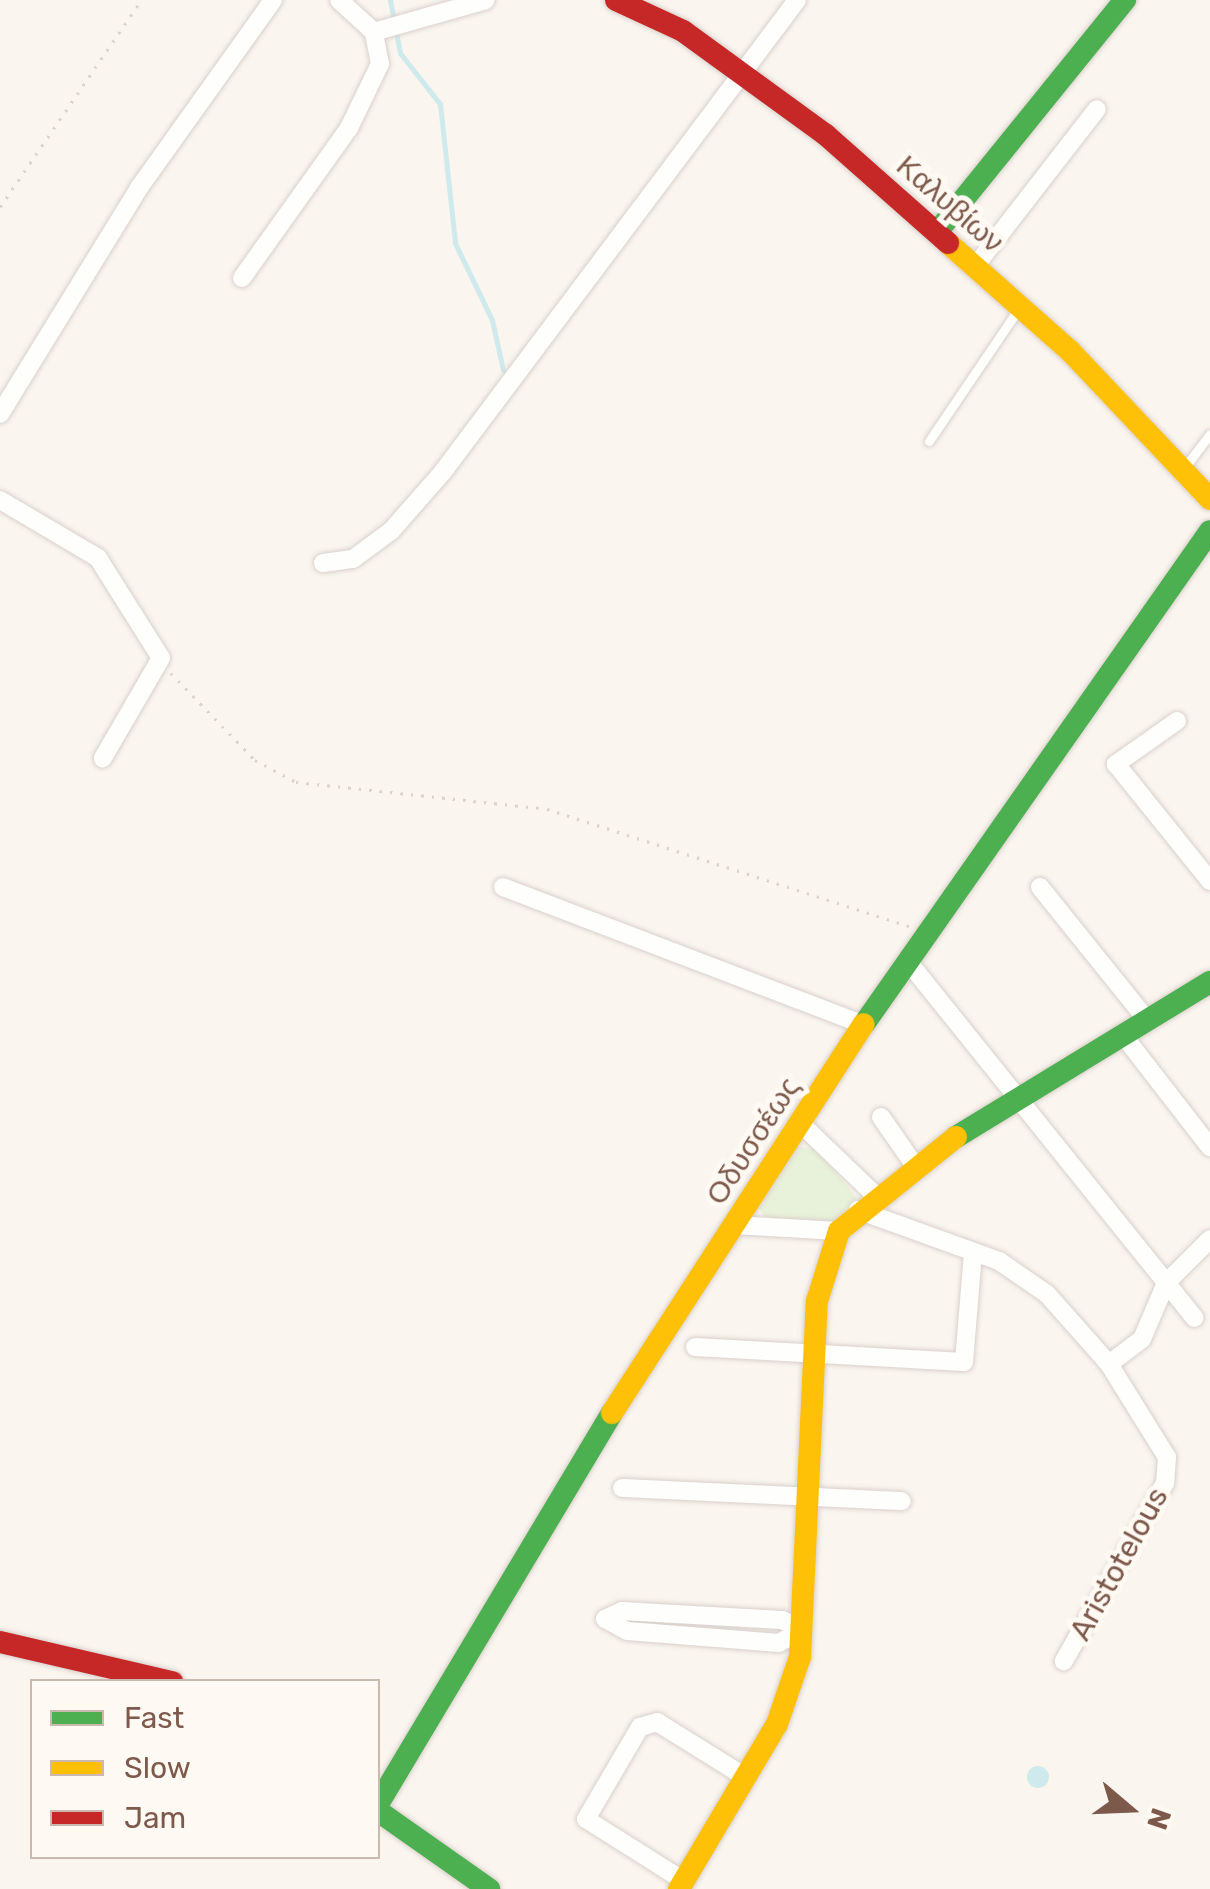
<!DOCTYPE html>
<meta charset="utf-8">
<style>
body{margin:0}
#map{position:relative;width:1210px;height:1889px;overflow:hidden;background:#faf5ef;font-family:Rubik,sans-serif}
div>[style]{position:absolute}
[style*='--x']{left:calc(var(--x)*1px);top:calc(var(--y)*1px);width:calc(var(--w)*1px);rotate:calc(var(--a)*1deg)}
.green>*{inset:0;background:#e8f1d9}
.water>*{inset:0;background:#cfeaec}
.round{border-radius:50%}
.stream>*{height:5px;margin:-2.5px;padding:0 2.5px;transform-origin:2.5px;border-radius:2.5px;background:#cfeaec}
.path>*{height:2.5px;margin-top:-1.25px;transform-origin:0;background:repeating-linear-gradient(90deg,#ddd3ce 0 2.5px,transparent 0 10.5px)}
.roads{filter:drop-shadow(0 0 2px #d9d0cb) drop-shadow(0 0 2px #d9d0cb)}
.lane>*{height:9px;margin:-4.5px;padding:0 4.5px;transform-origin:4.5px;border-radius:4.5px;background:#fefefd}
.street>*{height:18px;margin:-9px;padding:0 9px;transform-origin:9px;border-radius:9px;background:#fefefd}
.fast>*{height:22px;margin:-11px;padding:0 11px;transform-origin:11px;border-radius:11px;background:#4caf50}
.slow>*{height:22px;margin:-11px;padding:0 11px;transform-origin:11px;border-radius:11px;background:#ffc107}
.jam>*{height:22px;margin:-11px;padding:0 11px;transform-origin:11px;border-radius:11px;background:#c62828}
span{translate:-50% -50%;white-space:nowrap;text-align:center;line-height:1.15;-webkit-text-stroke:10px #fff9f3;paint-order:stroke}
.street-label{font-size:30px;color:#7c594a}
.legend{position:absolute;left:30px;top:1679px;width:350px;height:180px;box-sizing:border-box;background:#fff9f3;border:2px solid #cbb9af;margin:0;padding:12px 18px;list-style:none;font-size:30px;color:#7c594a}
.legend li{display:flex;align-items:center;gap:20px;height:50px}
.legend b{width:50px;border:2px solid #cbb9af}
.north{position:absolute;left:1080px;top:1759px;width:100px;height:100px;-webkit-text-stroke:8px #fff9f3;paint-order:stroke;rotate:109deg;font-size:28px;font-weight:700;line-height:40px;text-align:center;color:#7c594a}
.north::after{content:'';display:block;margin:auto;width:35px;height:45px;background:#7c594a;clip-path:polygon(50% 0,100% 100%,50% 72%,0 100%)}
</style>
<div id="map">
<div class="green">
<i style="clip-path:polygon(795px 1146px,817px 1150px,857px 1198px,832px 1223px,769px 1221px,756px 1205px)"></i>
</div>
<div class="water">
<i class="round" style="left:1027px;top:1766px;width:22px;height:22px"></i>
</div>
<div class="stream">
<i style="--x:390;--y:0;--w:54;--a:79.3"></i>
<i style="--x:400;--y:53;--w:65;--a:51.9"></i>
<i style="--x:440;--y:104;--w:140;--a:83.8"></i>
<i style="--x:455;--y:243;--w:85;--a:64.3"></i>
<i style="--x:492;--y:320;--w:51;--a:77.6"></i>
</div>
<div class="path">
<i style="--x:0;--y:207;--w:250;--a:-55.7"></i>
<i style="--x:171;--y:673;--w:121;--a:46"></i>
<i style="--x:255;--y:760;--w:47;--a:28.2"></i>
<i style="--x:296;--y:782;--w:252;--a:6.1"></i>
<i style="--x:547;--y:809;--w:381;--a:17.9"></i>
</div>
<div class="roads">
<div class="lane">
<i style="--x:929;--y:441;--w:161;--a:-55.9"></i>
<i style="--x:1185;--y:467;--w:41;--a:-52.9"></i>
</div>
<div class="street">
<i style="--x:374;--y:32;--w:116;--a:-15.9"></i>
<i style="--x:976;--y:265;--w:197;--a:-52.2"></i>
<i style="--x:242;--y:278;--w:184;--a:-54.5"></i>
<i style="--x:349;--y:128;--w:71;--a:-64.2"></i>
<i style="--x:380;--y:64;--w:33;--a:-101"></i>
<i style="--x:374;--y:32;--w:47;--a:-137.6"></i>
<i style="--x:0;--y:414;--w:265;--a:-58.4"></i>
<i style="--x:139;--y:188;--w:231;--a:-54.5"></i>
<i style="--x:0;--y:500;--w:114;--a:30.6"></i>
<i style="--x:98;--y:558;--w:118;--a:57.8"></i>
<i style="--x:161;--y:658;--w:116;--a:120.1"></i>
<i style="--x:323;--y:563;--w:30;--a:-8"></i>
<i style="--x:353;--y:559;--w:47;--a:-36.4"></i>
<i style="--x:391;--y:531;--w:77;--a:-48.7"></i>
<i style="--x:442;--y:473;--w:591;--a:-53.11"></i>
<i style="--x:1177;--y:721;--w:75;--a:144.8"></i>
<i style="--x:1116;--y:764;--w:150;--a:51.2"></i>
<i style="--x:503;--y:887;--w:386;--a:20.9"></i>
<i style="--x:1040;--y:887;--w:169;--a:51.2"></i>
<i style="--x:910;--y:964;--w:454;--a:51.2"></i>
<i style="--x:1123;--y:1035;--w:142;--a:52.2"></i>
<i style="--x:881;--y:1117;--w:56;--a:55.2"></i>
<i style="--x:800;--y:1123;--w:103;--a:43.8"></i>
<i style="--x:858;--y:1210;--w:150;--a:19.9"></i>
<i style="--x:999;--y:1261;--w:58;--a:34.5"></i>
<i style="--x:1047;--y:1294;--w:94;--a:48.5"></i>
<i style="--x:1109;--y:1364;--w:110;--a:58.1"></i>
<i style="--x:1167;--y:1457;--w:26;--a:94"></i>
<i style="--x:1165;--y:1483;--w:205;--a:119.6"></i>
<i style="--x:734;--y:1225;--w:105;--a:3.3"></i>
<i style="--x:695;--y:1347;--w:269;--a:3.2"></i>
<i style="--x:964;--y:1362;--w:110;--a:-85.3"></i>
<i style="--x:1109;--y:1364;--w:41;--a:-37.1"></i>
<i style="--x:1142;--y:1339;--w:61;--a:-66.8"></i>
<i style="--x:1166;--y:1283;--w:62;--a:-45"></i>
<i style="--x:622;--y:1488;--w:280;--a:2.7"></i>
<i style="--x:622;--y:1611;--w:160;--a:3.2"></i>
<i style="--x:782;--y:1620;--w:23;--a:25"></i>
<i style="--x:803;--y:1630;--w:27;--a:152"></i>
<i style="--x:779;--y:1643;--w:152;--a:-175.5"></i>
<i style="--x:627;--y:1631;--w:25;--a:-151"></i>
<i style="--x:605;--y:1619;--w:19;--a:-25"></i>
<i style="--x:684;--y:1881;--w:116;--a:-147.7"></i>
<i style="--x:586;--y:1819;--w:107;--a:-59.6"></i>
<i style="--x:640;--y:1727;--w:18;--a:-16"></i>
<i style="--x:657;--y:1722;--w:106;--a:31.9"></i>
</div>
<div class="fast">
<i style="--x:937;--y:232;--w:299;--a:-51"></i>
<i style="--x:864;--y:1024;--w:602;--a:-54.94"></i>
<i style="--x:956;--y:1137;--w:298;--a:-31.4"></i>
<i style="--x:378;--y:1804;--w:456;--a:-59.1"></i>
<i style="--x:378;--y:1811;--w:136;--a:35.1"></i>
</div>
<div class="slow">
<i style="--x:948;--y:243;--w:164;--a:41.5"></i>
<i style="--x:1071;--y:352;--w:202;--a:46.6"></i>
<i style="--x:612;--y:1413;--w:463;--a:-57.1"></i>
<i style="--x:679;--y:1889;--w:192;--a:-59.3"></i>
<i style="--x:777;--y:1724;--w:71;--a:-71.1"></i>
<i style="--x:800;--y:1657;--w:356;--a:-87.3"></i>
<i style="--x:817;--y:1301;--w:73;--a:-72.6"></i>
<i style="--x:839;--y:1231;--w:150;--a:-38.8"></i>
</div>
<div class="jam">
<i style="--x:616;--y:0;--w:74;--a:24.8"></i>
<i style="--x:683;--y:31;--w:177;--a:36"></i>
<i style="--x:826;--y:135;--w:163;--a:41.5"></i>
<i style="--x:0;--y:1642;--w:177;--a:13.1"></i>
</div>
</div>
<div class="street-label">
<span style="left:950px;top:204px;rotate:41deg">Καλυβίων</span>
<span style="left:753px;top:1141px;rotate:-57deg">Οδυσσέως</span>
<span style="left:1119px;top:1564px;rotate:-61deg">Aristotelous</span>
</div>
<ul class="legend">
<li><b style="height:12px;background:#4caf50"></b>Fast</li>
<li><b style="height:12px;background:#ffc107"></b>Slow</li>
<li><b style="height:12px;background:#c62828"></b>Jam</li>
</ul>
<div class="north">N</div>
</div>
